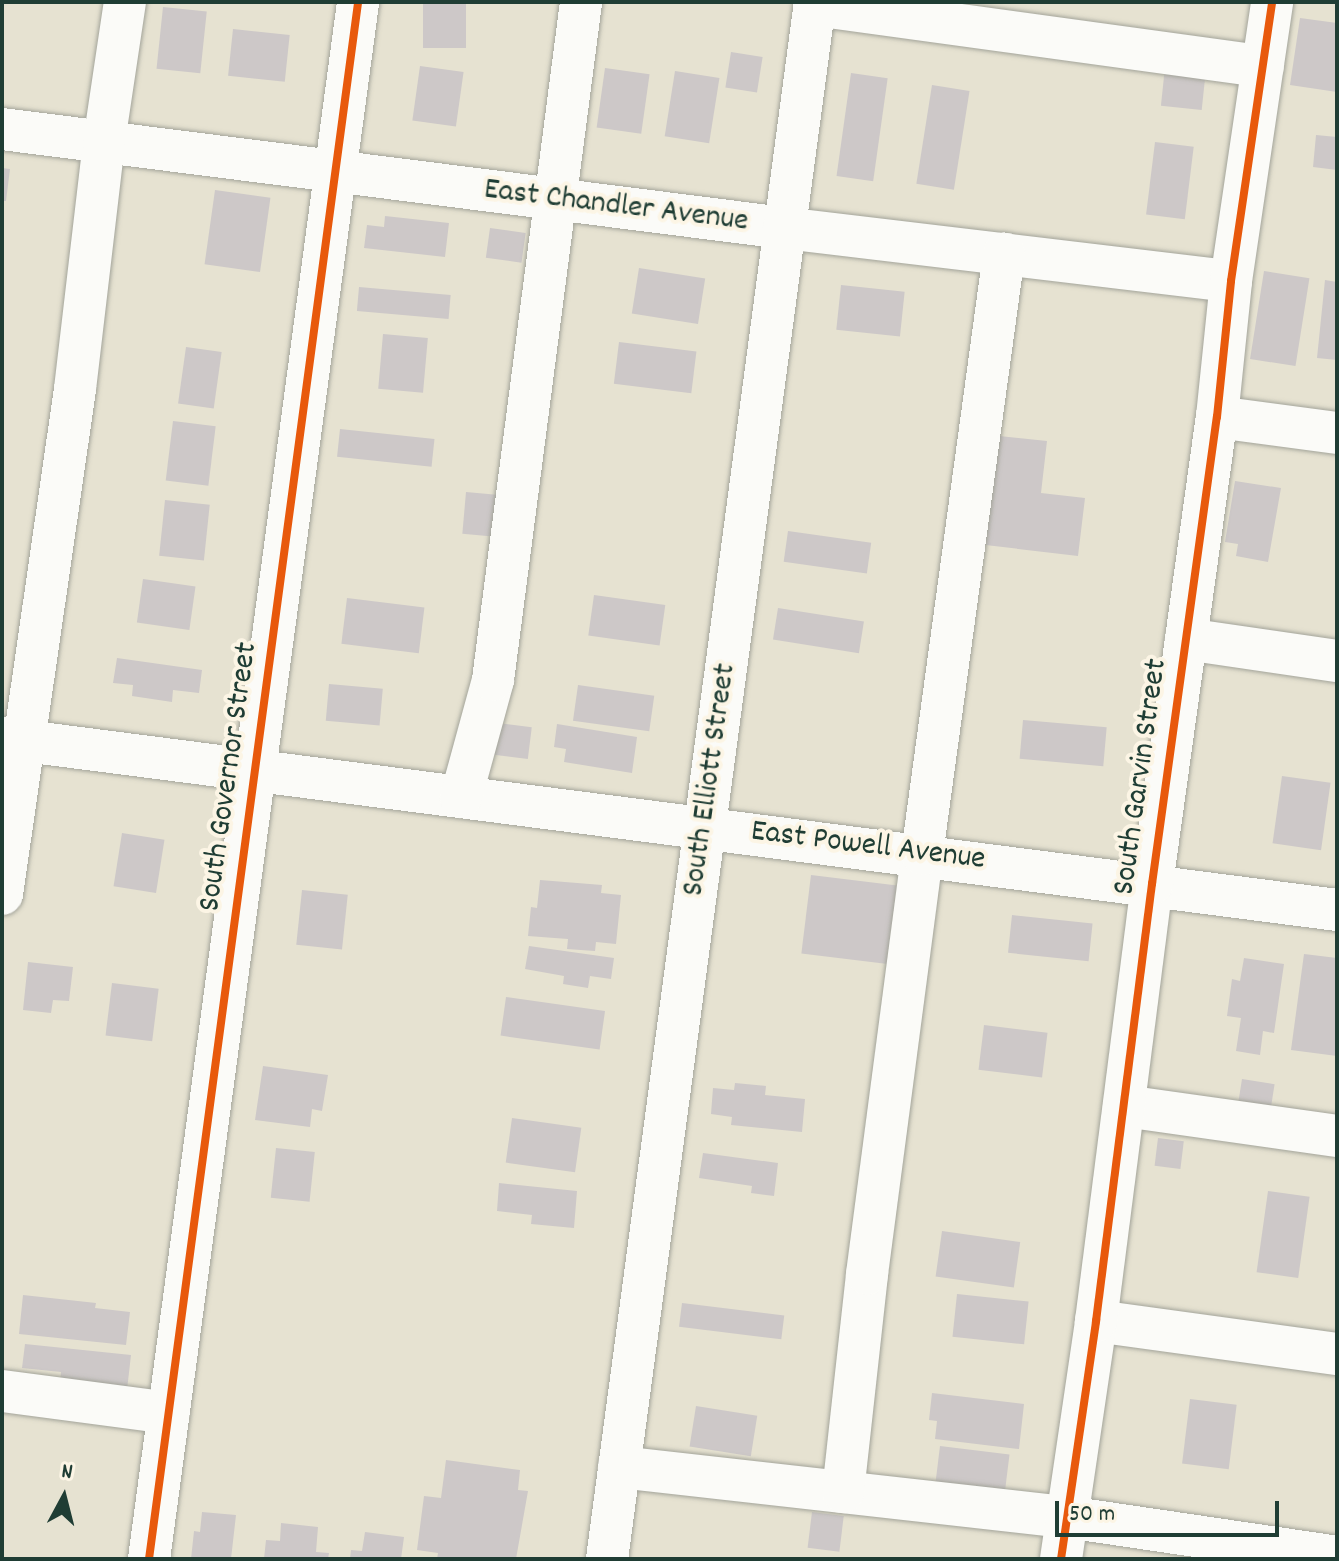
<!DOCTYPE html>
<style>
body{margin:0}
#map{position:relative;width:1339px;height:1561px;overflow:hidden;background:#e6e2d1;font-family:Dekko,sans-serif}
div>[style]{position:absolute}
[style*='--x']{left:calc(var(--x)*1px);top:calc(var(--y)*1px);width:calc(var(--w)*1px);rotate:calc(var(--a)*1deg)}
.building>*{inset:0;background:#cdc8c8;transform-origin:0 0}
.roads{filter:drop-shadow(0 0 2px #a3a49a) drop-shadow(0 0 2px #a3a49a)}
.minor>*{height:42px;margin:-21px;padding:0 21px;transform-origin:21px;border-radius:21px;background:#fbfbf8}
.cycleway>*{height:8px;margin:-4px;padding:0 4px;transform-origin:4px;border-radius:4px;background:#e8590c}
span{translate:-50% -50%;white-space:nowrap;text-align:center;line-height:1.15;-webkit-text-stroke:8px #fcf5e5;paint-order:stroke}
.street-label{font-size:32px;color:#1f3d34}
.frame{position:absolute;inset:0;border:4px solid #1f3d34;pointer-events:none}
.north{position:absolute;left:24px;top:1457px;width:80px;height:80px;-webkit-text-stroke:6px #fcf5e5;paint-order:stroke;rotate:7deg;font-size:22px;font-weight:700;line-height:32px;text-align:center;color:#1f3d34}
.north::after{content:'';display:block;margin:auto;width:28px;height:36px;background:#1f3d34;clip-path:polygon(50% 0,100% 100%,50% 72%,0 100%)}
.scale{position:absolute;left:1055px;top:1501px;width:224px;height:36px;box-sizing:border-box;border:4px solid #1f3d34;border-top:0;padding-left:10px;font-size:24px;line-height:28px;white-space:nowrap;color:#1f3d34;-webkit-text-stroke:6px #fcf5e5;paint-order:stroke}
</style>
<div id="map">
<div class="building">
<i style="left:423px;top:2px;width:43px;height:46px"></i>
<i style="left:163px;top:7px;width:44px;height:62px;rotate:6deg"></i>
<i style="clip-path:polygon(1300px 18px,1337px 23px,1337px 92px,1290px 85px)"></i>
<i style="left:233px;top:29px;width:57px;height:47px;rotate:6deg"></i>
<i style="left:731px;top:52px;width:32px;height:36px;rotate:9deg"></i>
<i style="left:420px;top:66px;width:44px;height:55px;rotate:8deg"></i>
<i style="left:1165px;top:67px;width:41px;height:39px;rotate:6deg"></i>
<i style="left:605px;top:68px;width:45px;height:60px;rotate:8deg"></i>
<i style="left:675px;top:71px;width:45px;height:66px;rotate:9deg"></i>
<i style="left:851px;top:73px;width:37px;height:104px;rotate:8deg"></i>
<i style="left:932px;top:85px;width:38px;height:100px;rotate:9deg"></i>
<i style="clip-path:polygon(1316px 135px,1337px 137px,1337px 170px,1313px 167px)"></i>
<i style="left:1155px;top:142px;width:39px;height:73px;rotate:7deg"></i>
<i style="clip-path:polygon(2px 168px,10px 169px,6px 201px,2px 201px)"></i>
<i style="left:215px;top:190px;width:56px;height:75px;rotate:8deg"></i>
<i style="clip-path:polygon(385px 216px,449px 223px,445px 257px,364px 248px,367px 225px,384px 227px)"></i>
<i style="left:490px;top:228px;width:36px;height:30px;rotate:8deg"></i>
<i style="left:639px;top:268px;width:67px;height:46px;rotate:9deg"></i>
<i style="left:1264px;top:271px;width:46px;height:89px;rotate:9deg"></i>
<i style="clip-path:polygon(1325px 280px,1337px 282px,1337px 360px,1317px 358px)"></i>
<i style="left:841px;top:285px;width:64px;height:45px;rotate:6deg"></i>
<i style="left:359px;top:287px;width:92px;height:24px;rotate:5deg"></i>
<i style="left:383px;top:334px;width:45px;height:55px;rotate:5deg"></i>
<i style="left:619px;top:342px;width:78px;height:42px;rotate:7deg"></i>
<i style="left:186px;top:347px;width:36px;height:57px;rotate:8deg"></i>
<i style="left:173px;top:421px;width:43px;height:60px;rotate:7deg"></i>
<i style="left:340px;top:429px;width:95px;height:28px;rotate:6deg"></i>
<i style="clip-path:polygon(990px 435px,1047px 441px,1041px 493px,1085px 498px,1078px 556px,977px 544px)"></i>
<i style="clip-path:polygon(1235px 481px,1281px 488px,1268px 562px,1236px 556px,1238px 544px,1225px 542px)"></i>
<i style="left:466px;top:492px;width:36px;height:42px;rotate:5deg"></i>
<i style="left:165px;top:500px;width:45px;height:56px;rotate:6deg"></i>
<i style="left:788px;top:531px;width:84px;height:31px;rotate:8deg"></i>
<i style="left:143px;top:579px;width:53px;height:44px;rotate:8deg"></i>
<i style="left:594px;top:595px;width:72px;height:41px;rotate:8deg"></i>
<i style="left:347px;top:598px;width:78px;height:46px;rotate:7deg"></i>
<i style="left:778px;top:608px;width:87px;height:32px;rotate:9deg"></i>
<i style="clip-path:polygon(117px 658px,202px 670px,199px 693px,173px 690px,172px 702px,132px 696px,133px 685px,113px 683px)"></i>
<i style="left:329px;top:684px;width:54px;height:37px;rotate:5deg"></i>
<i style="left:578px;top:685px;width:77px;height:36px;rotate:8deg"></i>
<i style="left:1023px;top:720px;width:84px;height:39px;rotate:5deg"></i>
<i style="left:498px;top:723px;width:34px;height:32px;rotate:7deg"></i>
<i style="clip-path:polygon(557px 724px,637px 737px,632px 773px,564px 762px,566px 749px,554px 747px)"></i>
<i style="left:1282px;top:776px;width:49px;height:68px;rotate:8deg"></i>
<i style="left:122px;top:833px;width:43px;height:54px;rotate:9deg"></i>
<i style="left:811px;top:875px;width:93px;height:79px;rotate:7deg"></i>
<i style="clip-path:polygon(540px 880px,602px 885px,601px 893px,621px 895px,616px 944px,596px 942px,595px 951px,567px 949px,568px 939px,528px 936px,531px 907px,537px 908px)"></i>
<i style="left:302px;top:890px;width:46px;height:55px;rotate:6deg"></i>
<i style="left:1012px;top:915px;width:81px;height:38px;rotate:6deg"></i>
<i style="clip-path:polygon(529px 946px,614px 958px,611px 979px,590px 976px,588px 988px,563px 984px,564px 976px,525px 969px)"></i>
<i style="clip-path:polygon(1304px 954px,1337px 958px,1337px 1056px,1291px 1050px)"></i>
<i style="clip-path:polygon(1244px 958px,1284px 964px,1274px 1033px,1263px 1031px,1260px 1055px,1236px 1051px,1241px 1018px,1227px 1016px,1232px 979px,1240px 981px)"></i>
<i style="clip-path:polygon(28px 962px,73px 967px,69px 1001px,53px 1000px,51px 1013px,23px 1010px)"></i>
<i style="left:112px;top:983px;width:47px;height:53px;rotate:7deg"></i>
<i style="left:506px;top:997px;width:100px;height:39px;rotate:8deg"></i>
<i style="left:984px;top:1025px;width:64px;height:45px;rotate:7deg"></i>
<i style="clip-path:polygon(263px 1066px,328px 1075px,322px 1111px,312px 1109px,310px 1127px,255px 1120px)"></i>
<i style="left:1242px;top:1079px;width:33px;height:31px;rotate:9deg"></i>
<i style="clip-path:polygon(735px 1083px,766px 1086px,765px 1095px,805px 1099px,802px 1132px,731px 1125px,732px 1117px,711px 1114px,713px 1088px,734px 1090px)"></i>
<i style="left:512px;top:1118px;width:70px;height:45px;rotate:8deg"></i>
<i style="left:1158px;top:1138px;width:26px;height:28px;rotate:7deg"></i>
<i style="left:276px;top:1148px;width:39px;height:50px;rotate:6deg"></i>
<i style="clip-path:polygon(703px 1153px,778px 1163px,774px 1196px,751px 1193px,752px 1186px,699px 1178px)"></i>
<i style="clip-path:polygon(499px 1183px,577px 1191px,574px 1228px,531px 1224px,532px 1215px,497px 1211px)"></i>
<i style="left:1268px;top:1191px;width:42px;height:82px;rotate:8deg"></i>
<i style="left:942px;top:1231px;width:79px;height:46px;rotate:8deg"></i>
<i style="left:957px;top:1294px;width:72px;height:43px;rotate:6deg"></i>
<i style="clip-path:polygon(23px 1295px,96px 1303px,95px 1308px,130px 1312px,126px 1345px,19px 1334px)"></i>
<i style="left:682px;top:1303px;width:103px;height:24px;rotate:7deg"></i>
<i style="clip-path:polygon(25px 1344px,131px 1355px,127px 1390px,60px 1383px,61px 1372px,22px 1368px)"></i>
<i style="clip-path:polygon(932px 1393px,1024px 1404px,1019px 1449px,935px 1439px,937px 1421px,929px 1420px)"></i>
<i style="left:1190px;top:1399px;width:47px;height:65px;rotate:7deg"></i>
<i style="left:696px;top:1406px;width:62px;height:41px;rotate:9deg"></i>
<i style="left:940px;top:1446px;width:70px;height:44px;rotate:7deg"></i>
<i style="clip-path:polygon(446px 1460px,520px 1470px,518px 1490px,528px 1491px,516px 1559px,437px 1559px,438px 1553px,417px 1550px,424px 1496px,441px 1498px)"></i>
<i style="clip-path:polygon(202px 1512px,236px 1515px,231px 1559px,191px 1559px,194px 1531px,200px 1532px)"></i>
<i style="left:812px;top:1512px;width:32px;height:36px;rotate:7deg"></i>
<i style="clip-path:polygon(281px 1523px,318px 1527px,316px 1552px,329px 1553px,328px 1559px,264px 1559px,266px 1540px,280px 1541px)"></i>
<i style="clip-path:polygon(365px 1532px,404px 1537px,401px 1559px,350px 1559px,351px 1550px,362px 1551px)"></i>
</div>
<div class="roads">
<div class="minor">
<i style="--x:815;--y:5;--w:452;--a:7.8"></i>
<i style="--x:2;--y:129;--w:788;--a:7.22"></i>
<i style="--x:784;--y:228;--w:450;--a:6.8"></i>
<i style="--x:1217;--y:417;--w:121;--a:7.6"></i>
<i style="--x:1186;--y:639;--w:153;--a:8.3"></i>
<i style="--x:2;--y:738;--w:1346;--a:7.34"></i>
<i style="--x:461;--y:797;--w:121;--a:-74.7"></i>
<i style="--x:493;--y:680;--w:684;--a:-82.6"></i>
<i style="--x:2;--y:894;--w:510;--a:-81.77"></i>
<i style="--x:75;--y:389;--w:249;--a:-83.3"></i>
<i style="--x:104;--y:142;--w:142;--a:-81.5"></i>
<i style="--x:1124;--y:1106;--w:215;--a:8"></i>
<i style="--x:1096;--y:1321;--w:243;--a:7.8"></i>
<i style="--x:2;--y:1391;--w:168;--a:7.5"></i>
<i style="--x:619;--y:1467;--w:451;--a:6.4"></i>
<i style="--x:1067;--y:1517;--w:273;--a:8.4"></i>
<i style="--x:843;--y:1492;--w:219;--a:-83.7"></i>
<i style="--x:867;--y:1274;--w:424;--a:-82.5"></i>
<i style="--x:922;--y:854;--w:606;--a:-82.22"></i>
<i style="--x:149;--y:1559;--w:1571;--a:-82.35"></i>
<i style="--x:607;--y:1559;--w:1571;--a:-82.39"></i>
<i style="--x:1061;--y:1559;--w:241;--a:-81.6"></i>
<i style="--x:1096;--y:1321;--w:441;--a:-82.7"></i>
<i style="--x:1152;--y:884;--w:472;--a:-82.1"></i>
<i style="--x:1217;--y:417;--w:137;--a:-84.1"></i>
<i style="--x:1231;--y:281;--w:282;--a:-81.6"></i>
</div>
</div>
<div class="cycleway">
<i style="--x:149;--y:1559;--w:1571;--a:-82.35"></i>
<i style="--x:1061;--y:1559;--w:241;--a:-81.6"></i>
<i style="--x:1096;--y:1321;--w:441;--a:-82.7"></i>
<i style="--x:1152;--y:884;--w:472;--a:-82.1"></i>
<i style="--x:1217;--y:417;--w:137;--a:-84.1"></i>
<i style="--x:1231;--y:281;--w:282;--a:-81.6"></i>
</div>
<div class="street-label">
<span style="left:616px;top:207px;rotate:7deg">East Chandler Avenue</span>
<span style="left:230px;top:777px;rotate:-82deg">South Governor Street</span>
<span style="left:1142px;top:777px;rotate:-82deg">South Garvin Street</span>
<span style="left:711px;top:780px;rotate:-82deg">South Elliott Street</span>
<span style="left:868px;top:847px;rotate:7deg">East Powell Avenue</span>
</div>
<div class="frame"></div>
<div class="north">N</div>
<div class="scale">50 m</div>
</div>
